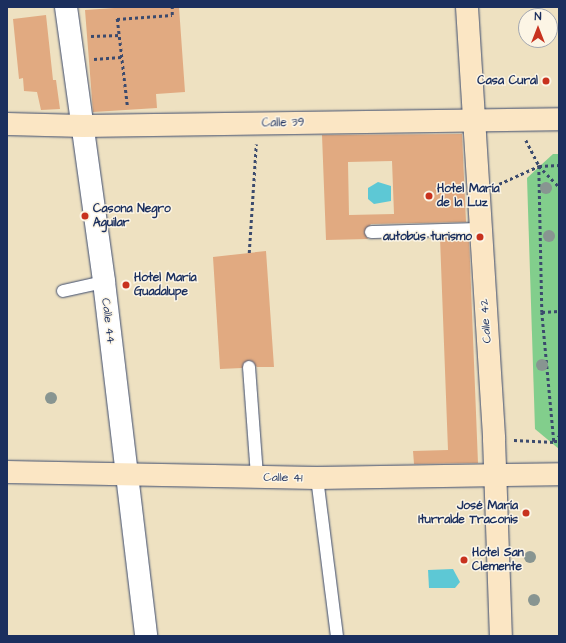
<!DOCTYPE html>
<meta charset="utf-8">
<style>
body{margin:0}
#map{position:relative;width:566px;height:643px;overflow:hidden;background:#eee1c1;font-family:"Architects Daughter",sans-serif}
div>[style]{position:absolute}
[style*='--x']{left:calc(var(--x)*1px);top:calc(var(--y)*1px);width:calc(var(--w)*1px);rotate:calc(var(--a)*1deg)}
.green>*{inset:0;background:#82ce8c}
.water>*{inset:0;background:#5dc8d5}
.building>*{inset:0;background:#e1aa81}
.path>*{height:2.5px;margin-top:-1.25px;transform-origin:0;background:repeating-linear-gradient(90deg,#3b4a6d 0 3px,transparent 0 6px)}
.roads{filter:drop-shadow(0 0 1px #3b4a6d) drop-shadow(0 0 1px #3b4a6d)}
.service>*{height:12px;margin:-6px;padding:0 6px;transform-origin:6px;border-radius:6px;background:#fff}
.minor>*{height:22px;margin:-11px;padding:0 11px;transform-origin:11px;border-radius:11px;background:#fff}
.secondary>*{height:22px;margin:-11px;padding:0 11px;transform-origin:11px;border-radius:11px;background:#fbe6c4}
.trees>*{width:12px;height:12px;margin:-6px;border-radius:50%;background:#889591}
.dots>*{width:11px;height:11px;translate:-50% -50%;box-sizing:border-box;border:2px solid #fcf5e5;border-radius:50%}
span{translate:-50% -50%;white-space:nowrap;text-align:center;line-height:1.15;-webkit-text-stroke:3px #fcf5e5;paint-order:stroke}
.poi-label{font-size:12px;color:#1b2f5e;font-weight:700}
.right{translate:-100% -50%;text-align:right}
.left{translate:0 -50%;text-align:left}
.street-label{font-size:12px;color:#1b2f5e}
.frame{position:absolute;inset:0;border:8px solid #1b2f5e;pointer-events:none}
.north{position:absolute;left:518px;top:8px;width:40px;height:40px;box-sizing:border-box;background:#fcf5e5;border:1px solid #a2a6af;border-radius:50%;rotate:0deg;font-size:11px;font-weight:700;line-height:16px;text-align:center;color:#1b2f5e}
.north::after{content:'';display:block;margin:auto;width:14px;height:18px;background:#c8321e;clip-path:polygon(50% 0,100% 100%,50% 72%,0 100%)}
</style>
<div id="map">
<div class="green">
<i style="clip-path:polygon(553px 154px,559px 154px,559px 449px,535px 429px,527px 178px)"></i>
</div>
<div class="water">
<i style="clip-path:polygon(378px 182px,391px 186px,391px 201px,374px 204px,368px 199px,368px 188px)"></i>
<i style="clip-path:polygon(453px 569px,460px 582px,455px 588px,429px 588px,428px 570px)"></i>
</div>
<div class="building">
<i style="clip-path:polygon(129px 7px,179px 7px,185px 92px,156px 94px,157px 108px,93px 112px,85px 10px)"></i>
<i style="clip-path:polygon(46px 15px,53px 80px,56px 80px,60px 109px,41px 110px,37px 92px,24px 91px,23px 78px,19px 79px,13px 19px)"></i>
<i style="clip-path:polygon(evenodd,462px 134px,466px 222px,371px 224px,364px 232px,368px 239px,326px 240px,322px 135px,462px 134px,392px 161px,394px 214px,349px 215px,348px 162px,392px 161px)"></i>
<i style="clip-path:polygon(469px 237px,478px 463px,414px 464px,413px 451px,448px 450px,440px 238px)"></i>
<i style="clip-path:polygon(266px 251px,274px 367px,257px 367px,249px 360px,242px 368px,220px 369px,213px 257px)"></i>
</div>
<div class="path">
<i style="--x:91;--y:36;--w:29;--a:-2"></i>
<i style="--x:94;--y:59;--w:27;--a:-4"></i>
<i style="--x:127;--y:105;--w:87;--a:-96.6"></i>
<i style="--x:117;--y:19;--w:55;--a:-4.2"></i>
<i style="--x:172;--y:15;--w:8;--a:-90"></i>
<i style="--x:172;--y:7;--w:7;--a:0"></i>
<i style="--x:526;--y:140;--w:29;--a:63"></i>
<i style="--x:539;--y:166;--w:29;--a:46"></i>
<i style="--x:539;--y:166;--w:146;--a:88.8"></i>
<i style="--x:542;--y:312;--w:131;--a:84.7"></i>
<i style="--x:554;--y:442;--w:5;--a:0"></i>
<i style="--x:499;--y:184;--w:44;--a:-24.2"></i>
<i style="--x:539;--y:166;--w:20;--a:-3"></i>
<i style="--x:249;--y:253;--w:109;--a:-86.3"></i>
<i style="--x:542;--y:312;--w:17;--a:-3"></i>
<i style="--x:514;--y:440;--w:40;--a:2.9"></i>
<i style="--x:554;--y:442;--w:8;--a:-50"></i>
<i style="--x:557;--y:636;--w:2;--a:0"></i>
</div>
<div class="roads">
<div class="service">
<i style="--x:371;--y:232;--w:109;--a:-1.6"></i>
<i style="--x:63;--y:291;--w:42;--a:-12.4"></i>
<i style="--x:249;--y:367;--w:110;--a:85.8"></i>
<i style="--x:317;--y:478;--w:159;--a:82.8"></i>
</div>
<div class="minor">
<i style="--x:66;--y:7;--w:278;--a:82.1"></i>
<i style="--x:104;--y:282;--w:356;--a:83.2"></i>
</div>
<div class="secondary">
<i style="--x:467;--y:7;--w:433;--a:86.4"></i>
<i style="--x:494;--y:439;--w:197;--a:88"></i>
<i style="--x:7;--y:124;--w:76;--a:1.5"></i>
<i style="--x:83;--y:126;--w:476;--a:-0.8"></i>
<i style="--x:7;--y:472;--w:310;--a:1.1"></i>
<i style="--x:317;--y:478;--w:242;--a:-0.9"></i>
</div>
</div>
<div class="trees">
<i style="left:546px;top:188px"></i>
<i style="left:549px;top:236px"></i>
<i style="left:542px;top:365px"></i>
<i style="left:51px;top:398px"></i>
<i style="left:530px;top:557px"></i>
<i style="left:534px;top:600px"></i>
</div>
<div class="dots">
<i style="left:546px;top:81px;background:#c8321e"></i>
<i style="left:429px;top:196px;background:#c8321e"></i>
<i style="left:85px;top:216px;background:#c8321e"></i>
<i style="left:480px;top:237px;background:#c8321e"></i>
<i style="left:126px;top:285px;background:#c8321e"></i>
<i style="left:526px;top:513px;background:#c8321e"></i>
<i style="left:464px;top:560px;background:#c8321e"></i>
</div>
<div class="poi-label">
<span class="right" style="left:538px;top:81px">Casa Cural</span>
<span class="left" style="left:437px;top:196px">Hotel María<br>de la Luz</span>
<span class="left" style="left:93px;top:216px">Casona Negro<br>Aguilar</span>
<span class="right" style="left:472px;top:237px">autobús turismo</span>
<span class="left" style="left:134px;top:285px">Hotel María<br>Guadalupe</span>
<span class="right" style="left:518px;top:513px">José María<br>Iturralde Traconis</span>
<span class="left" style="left:472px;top:560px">Hotel San<br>Clemente</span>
</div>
<div class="street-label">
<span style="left:283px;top:123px;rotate:-1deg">Calle 39</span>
<span style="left:108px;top:321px;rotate:83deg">Calle 44</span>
<span style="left:486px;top:321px;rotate:-94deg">Calle 42</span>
<span style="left:283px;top:478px;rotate:1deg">Calle 41</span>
</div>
<div class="frame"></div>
<div class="north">N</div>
</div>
